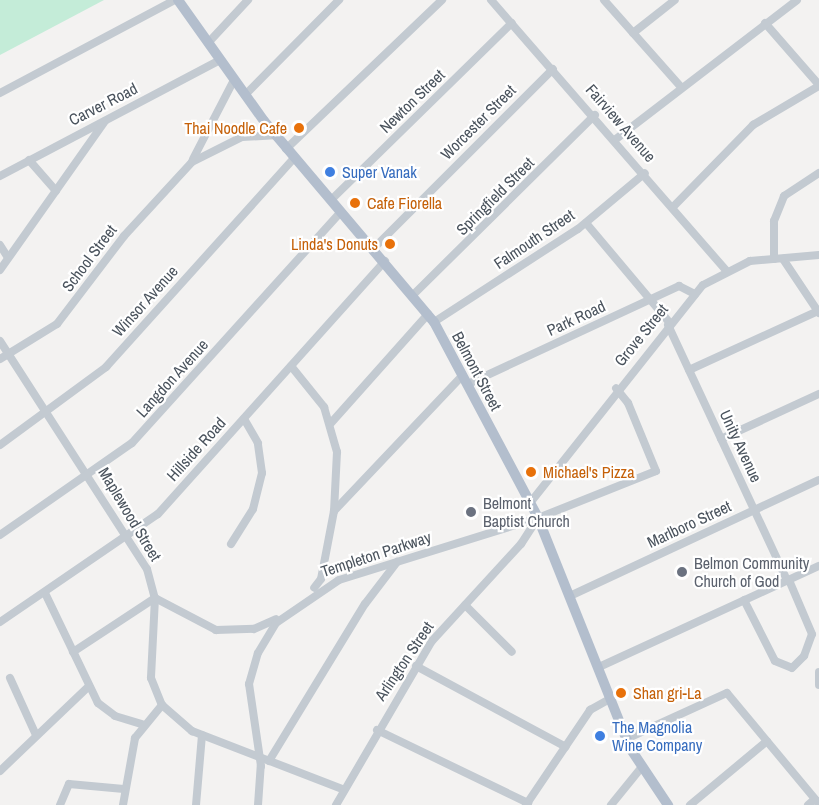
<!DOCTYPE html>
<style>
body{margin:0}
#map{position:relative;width:819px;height:805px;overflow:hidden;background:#f3f2f1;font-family:"Archivo Narrow",sans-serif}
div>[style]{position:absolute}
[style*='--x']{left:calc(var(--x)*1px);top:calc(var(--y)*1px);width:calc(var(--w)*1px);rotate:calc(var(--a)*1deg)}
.green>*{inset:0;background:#c4ecd8}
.minor>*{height:8px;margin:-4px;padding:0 4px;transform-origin:4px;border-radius:4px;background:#c3cad1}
.major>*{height:10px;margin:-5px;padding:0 5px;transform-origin:5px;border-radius:5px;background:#b3becd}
.dots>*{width:16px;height:16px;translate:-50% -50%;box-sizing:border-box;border:3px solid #fff;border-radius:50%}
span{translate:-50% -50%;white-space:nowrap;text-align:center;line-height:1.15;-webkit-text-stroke:4.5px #fff;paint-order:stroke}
.street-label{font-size:16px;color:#4a535d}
.food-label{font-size:16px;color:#c56008}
.right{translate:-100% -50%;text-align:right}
.left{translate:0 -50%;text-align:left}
.shop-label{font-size:16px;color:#366cbe}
.worship-label{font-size:16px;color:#5b616d}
</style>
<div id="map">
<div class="green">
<i style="clip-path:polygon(0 0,104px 0,0 55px)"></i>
</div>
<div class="minor">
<i style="--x:491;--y:0;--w:358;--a:49"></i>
<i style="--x:604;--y:0;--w:116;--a:48.5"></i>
<i style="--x:765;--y:23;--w:82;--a:48.9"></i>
<i style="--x:633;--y:33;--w:53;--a:-38.2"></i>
<i style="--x:208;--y:43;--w:59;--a:-47.1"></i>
<i style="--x:0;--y:93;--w:198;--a:-28"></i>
<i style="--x:245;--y:95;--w:134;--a:-45.3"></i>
<i style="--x:616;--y:139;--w:228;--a:-37.5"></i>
<i style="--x:286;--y:149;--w:216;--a:-43.7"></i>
<i style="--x:193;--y:159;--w:89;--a:-62.6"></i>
<i style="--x:29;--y:160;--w:41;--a:48.9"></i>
<i style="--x:0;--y:176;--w:249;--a:-27.8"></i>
<i style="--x:331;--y:200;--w:253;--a:-44.4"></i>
<i style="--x:673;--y:207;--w:115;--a:-45.7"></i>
<i style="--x:753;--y:125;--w:77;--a:-30.6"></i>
<i style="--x:586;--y:223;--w:131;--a:50"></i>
<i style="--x:0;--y:245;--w:15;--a:58"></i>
<i style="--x:374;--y:248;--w:253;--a:-45"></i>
<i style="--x:774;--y:259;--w:38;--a:-90"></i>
<i style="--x:774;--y:221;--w:27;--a:-68"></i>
<i style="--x:784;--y:196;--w:42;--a:-33.3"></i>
<i style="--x:783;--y:259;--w:65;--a:56.3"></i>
<i style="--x:0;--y:270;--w:182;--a:-54.8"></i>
<i style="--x:413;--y:295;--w:256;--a:-44.7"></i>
<i style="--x:434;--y:322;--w:171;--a:-32.9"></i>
<i style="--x:578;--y:229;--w:87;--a:-39.9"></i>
<i style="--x:668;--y:325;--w:281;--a:65"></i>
<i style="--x:0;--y:341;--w:271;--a:57.2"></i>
<i style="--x:147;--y:569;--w:30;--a:75"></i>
<i style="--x:155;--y:598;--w:80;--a:92.9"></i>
<i style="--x:151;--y:678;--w:29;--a:68"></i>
<i style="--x:162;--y:705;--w:40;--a:41"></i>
<i style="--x:192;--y:731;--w:161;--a:21.1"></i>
<i style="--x:0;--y:359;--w:67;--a:-31.6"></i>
<i style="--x:57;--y:324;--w:111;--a:-52.7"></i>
<i style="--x:124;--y:236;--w:100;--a:-47.4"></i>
<i style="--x:192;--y:162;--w:56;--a:-26.6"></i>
<i style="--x:242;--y:137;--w:33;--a:-3"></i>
<i style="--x:291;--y:366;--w:53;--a:51.2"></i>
<i style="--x:324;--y:407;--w:47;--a:73.9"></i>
<i style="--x:337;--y:452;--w:59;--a:92.9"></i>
<i style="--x:334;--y:511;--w:69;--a:100.8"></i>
<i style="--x:321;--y:579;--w:11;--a:128"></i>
<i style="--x:689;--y:370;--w:142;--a:-24.6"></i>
<i style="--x:468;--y:384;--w:233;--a:-24.9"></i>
<i style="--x:679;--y:286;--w:18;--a:27"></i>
<i style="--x:331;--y:423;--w:146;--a:-48.3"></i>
<i style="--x:721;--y:439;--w:108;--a:-24.7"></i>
<i style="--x:0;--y:445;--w:132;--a:-36.3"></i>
<i style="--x:106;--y:367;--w:281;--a:-48"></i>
<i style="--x:530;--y:503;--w:278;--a:-51.6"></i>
<i style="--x:703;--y:285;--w:53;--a:-27.1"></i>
<i style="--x:750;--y:261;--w:69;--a:-5"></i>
<i style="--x:334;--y:511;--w:187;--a:-46.5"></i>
<i style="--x:0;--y:535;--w:161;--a:-34.9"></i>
<i style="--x:132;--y:443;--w:312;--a:-47.9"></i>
<i style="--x:231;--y:544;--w:41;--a:-57.8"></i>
<i style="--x:253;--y:509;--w:37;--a:-76"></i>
<i style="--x:262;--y:473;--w:30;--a:-98"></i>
<i style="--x:258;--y:443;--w:28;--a:-120"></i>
<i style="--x:45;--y:593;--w:122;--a:64.3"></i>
<i style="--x:98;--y:703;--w:21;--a:37"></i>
<i style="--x:115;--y:716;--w:28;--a:17"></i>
<i style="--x:572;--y:595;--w:272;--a:-25"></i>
<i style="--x:744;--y:600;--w:68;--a:63.1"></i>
<i style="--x:775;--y:661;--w:18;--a:22"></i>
<i style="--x:792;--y:668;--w:17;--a:-45"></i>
<i style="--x:804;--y:656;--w:23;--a:-70"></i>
<i style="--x:812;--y:634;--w:59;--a:-113.1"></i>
<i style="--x:465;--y:605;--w:66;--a:45"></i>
<i style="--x:0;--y:622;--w:191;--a:-34.4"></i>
<i style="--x:158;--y:514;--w:340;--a:-48.1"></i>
<i style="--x:73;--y:652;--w:98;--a:-33.4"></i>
<i style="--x:155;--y:598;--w:69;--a:27.7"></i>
<i style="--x:216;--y:630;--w:38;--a:-2"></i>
<i style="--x:254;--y:629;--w:24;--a:-24"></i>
<i style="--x:416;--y:666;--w:170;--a:28.4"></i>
<i style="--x:599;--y:667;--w:242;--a:-24.7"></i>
<i style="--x:819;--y:672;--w:13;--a:90"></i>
<i style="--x:10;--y:678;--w:63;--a:65.5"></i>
<i style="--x:377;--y:730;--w:168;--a:25.8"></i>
<i style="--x:626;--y:739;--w:111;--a:-24.5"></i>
<i style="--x:727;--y:693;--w:144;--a:50.3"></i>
<i style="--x:269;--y:761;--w:184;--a:-58.6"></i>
<i style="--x:365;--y:604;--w:53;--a:-52.7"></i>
<i style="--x:0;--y:771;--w:123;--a:-43.7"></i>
<i style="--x:60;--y:805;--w:23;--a:-67"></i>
<i style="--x:69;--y:784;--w:55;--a:5.2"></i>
<i style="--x:123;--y:805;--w:68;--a:-79.8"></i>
<i style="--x:135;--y:738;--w:43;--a:-50.7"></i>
<i style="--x:196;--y:805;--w:70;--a:-85.1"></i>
<i style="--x:258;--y:805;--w:39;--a:-86"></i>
<i style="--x:261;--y:766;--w:83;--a:-98.3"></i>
<i style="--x:249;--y:684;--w:32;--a:-74"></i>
<i style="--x:258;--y:653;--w:35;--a:-59"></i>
<i style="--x:276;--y:623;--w:76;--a:-34.3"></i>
<i style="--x:339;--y:580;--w:208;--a:-17.3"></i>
<i style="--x:538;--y:518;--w:127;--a:-21.7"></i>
<i style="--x:656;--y:471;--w:74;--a:-112.4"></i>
<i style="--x:628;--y:403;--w:19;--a:-129"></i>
<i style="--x:336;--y:805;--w:190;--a:-59.7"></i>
<i style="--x:432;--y:641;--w:132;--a:-47.5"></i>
<i style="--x:521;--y:544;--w:31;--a:-57"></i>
<i style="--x:526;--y:805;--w:115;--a:-56"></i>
<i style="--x:590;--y:710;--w:23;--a:-29"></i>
<i style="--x:611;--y:805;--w:48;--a:-51"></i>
<i style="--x:690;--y:805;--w:100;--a:-39.7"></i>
<i style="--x:808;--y:805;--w:9;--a:-41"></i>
</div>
<div class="major">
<i style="--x:178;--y:0;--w:148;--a:54.6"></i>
<i style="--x:264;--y:121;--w:263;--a:49.8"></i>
<i style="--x:434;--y:322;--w:222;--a:62"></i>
<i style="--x:538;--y:518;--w:248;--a:68.2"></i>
<i style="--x:630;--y:748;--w:69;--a:56.3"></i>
</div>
<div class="dots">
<i style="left:299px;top:128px;background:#e8710a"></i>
<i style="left:330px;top:172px;background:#3f7fe0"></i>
<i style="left:355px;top:203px;background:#e8710a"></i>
<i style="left:390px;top:244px;background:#e8710a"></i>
<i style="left:531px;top:472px;background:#e8710a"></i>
<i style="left:471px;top:512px;background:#6b7280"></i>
<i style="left:682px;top:572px;background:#6b7280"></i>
<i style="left:621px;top:693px;background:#e8710a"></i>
<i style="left:600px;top:736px;background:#3f7fe0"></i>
</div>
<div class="street-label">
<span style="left:412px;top:101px;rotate:-44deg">Newton Street</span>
<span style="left:103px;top:104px;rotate:-27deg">Carver Road</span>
<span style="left:478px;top:122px;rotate:-45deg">Worcester Street</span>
<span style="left:621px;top:123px;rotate:49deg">Fairview Avenue</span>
<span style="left:495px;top:196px;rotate:-45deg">Springfield Street</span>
<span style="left:534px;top:239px;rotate:-34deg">Falmouth Street</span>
<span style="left:89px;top:258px;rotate:-53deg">School Street</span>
<span style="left:145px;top:301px;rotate:-48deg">Winsor Avenue</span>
<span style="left:576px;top:318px;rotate:-25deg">Park Road</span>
<span style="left:641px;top:335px;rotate:-51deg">Grove Street</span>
<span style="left:477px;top:371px;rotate:62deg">Belmont Street</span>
<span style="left:172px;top:378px;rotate:-48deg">Langdon Avenue</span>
<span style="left:741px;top:446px;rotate:65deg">Unity Avenue</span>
<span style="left:196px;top:449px;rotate:-48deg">Hillside Road</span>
<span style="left:130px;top:514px;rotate:59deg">Maplewood Street</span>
<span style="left:689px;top:524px;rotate:-25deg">Marlboro Street</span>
<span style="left:376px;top:554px;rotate:-18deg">Templeton Parkway</span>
<span style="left:404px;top:661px;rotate:-56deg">Arlington Street</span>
</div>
<div class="food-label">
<span class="right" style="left:287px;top:128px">Thai Noodle Cafe</span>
<span class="left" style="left:367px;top:203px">Cafe Fiorella</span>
<span class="right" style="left:378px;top:244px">Linda's Donuts</span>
<span class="left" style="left:543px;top:472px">Michael's Pizza</span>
<span class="left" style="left:633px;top:693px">Shan gri-La</span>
</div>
<div class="shop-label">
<span class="left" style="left:342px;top:172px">Super Vanak</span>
<span class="left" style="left:612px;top:736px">The Magnolia<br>Wine Company</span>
</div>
<div class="worship-label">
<span class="left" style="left:483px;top:512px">Belmont<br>Baptist Church</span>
<span class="left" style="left:694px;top:572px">Belmon Community<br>Church of God</span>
</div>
</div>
